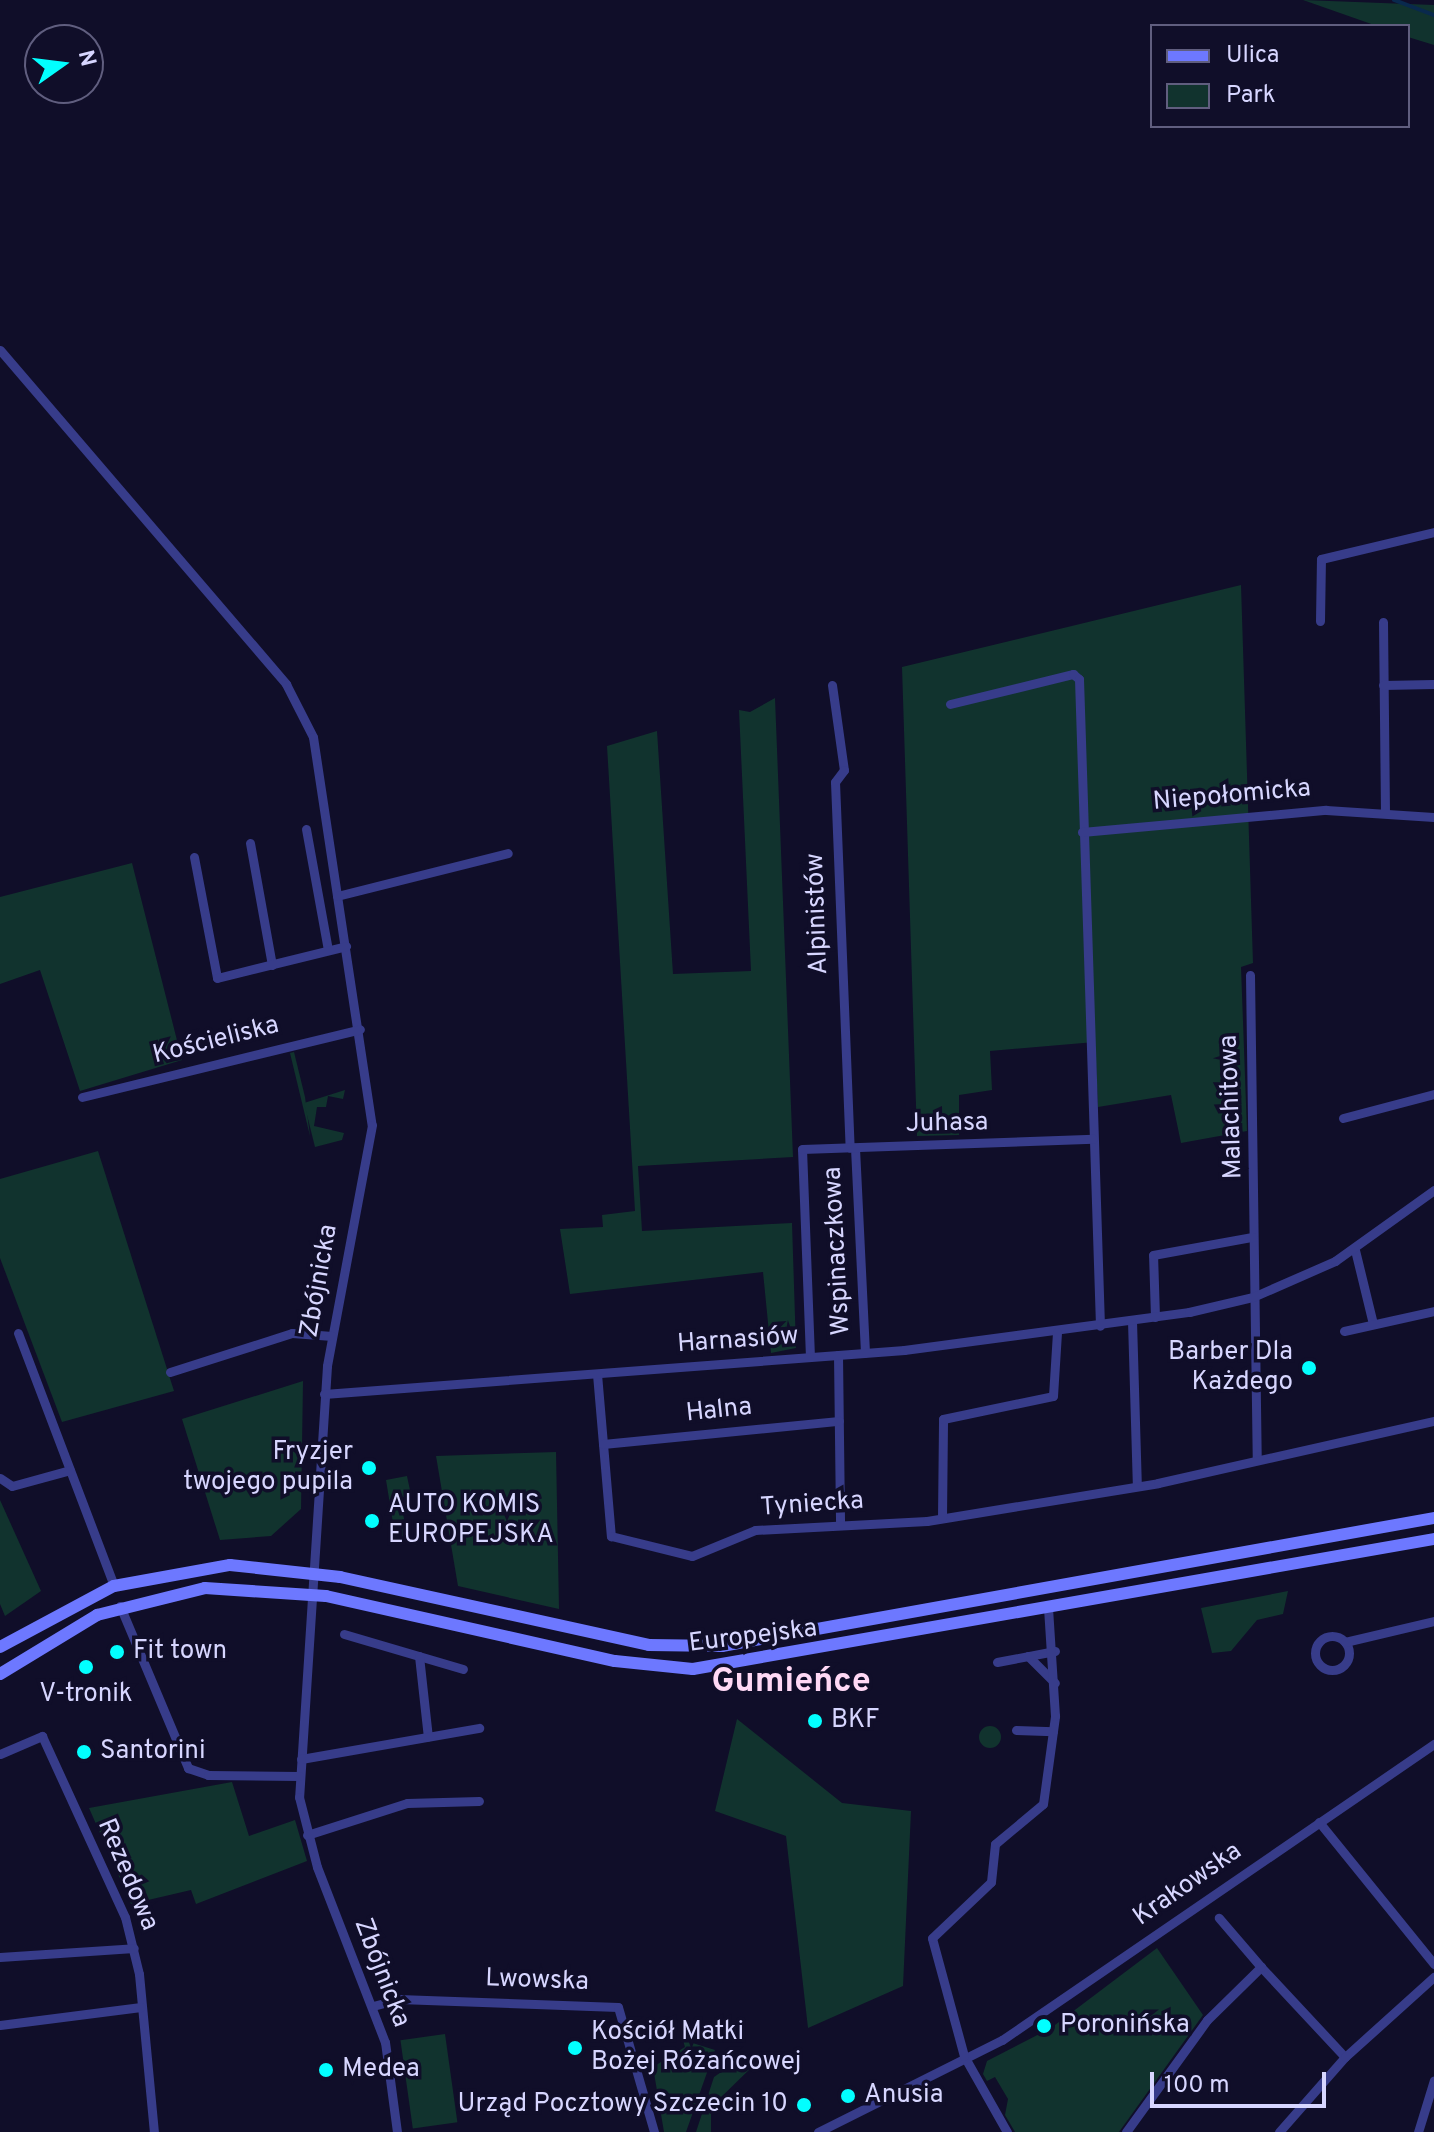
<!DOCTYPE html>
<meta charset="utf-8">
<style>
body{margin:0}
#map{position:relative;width:1434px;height:2132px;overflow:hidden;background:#100e29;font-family:Overpass,sans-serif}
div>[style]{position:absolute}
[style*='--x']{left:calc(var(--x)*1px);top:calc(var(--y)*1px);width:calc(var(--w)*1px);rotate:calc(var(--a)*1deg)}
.green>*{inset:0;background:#11332e;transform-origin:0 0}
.round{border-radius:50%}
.stream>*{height:4px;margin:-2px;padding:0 2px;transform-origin:2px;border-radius:2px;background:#09294d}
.minor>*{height:9px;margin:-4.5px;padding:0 4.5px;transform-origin:4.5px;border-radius:4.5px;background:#373c8a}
.minor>.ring{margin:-4.5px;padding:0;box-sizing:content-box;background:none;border:9px solid #373c8a;border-radius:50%}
.secondary>*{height:12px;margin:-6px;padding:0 6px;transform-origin:6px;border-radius:6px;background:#6d78ff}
.dots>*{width:22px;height:22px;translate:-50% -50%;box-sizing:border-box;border:4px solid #100e29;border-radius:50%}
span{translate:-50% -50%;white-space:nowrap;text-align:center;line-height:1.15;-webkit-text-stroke:7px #100e29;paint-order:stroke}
.street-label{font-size:26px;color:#d7d6ff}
.poi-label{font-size:26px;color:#d7d6ff}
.right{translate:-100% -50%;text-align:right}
.left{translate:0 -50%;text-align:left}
.district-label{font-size:34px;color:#ffd8f5;font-weight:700}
.legend{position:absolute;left:1150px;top:24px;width:260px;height:104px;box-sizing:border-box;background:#100e29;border:2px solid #605e7f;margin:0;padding:10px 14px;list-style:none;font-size:24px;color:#d7d6ff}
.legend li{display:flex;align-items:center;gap:16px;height:40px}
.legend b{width:40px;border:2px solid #605e7f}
.north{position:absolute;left:24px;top:24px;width:80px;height:80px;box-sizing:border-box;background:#100e29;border:2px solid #605e7f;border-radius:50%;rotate:76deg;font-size:22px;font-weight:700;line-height:32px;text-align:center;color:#d7d6ff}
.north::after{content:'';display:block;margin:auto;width:28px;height:36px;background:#02ffff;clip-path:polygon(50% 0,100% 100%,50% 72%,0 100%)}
.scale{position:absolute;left:1150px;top:2072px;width:176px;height:36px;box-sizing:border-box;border:4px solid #d7d6ff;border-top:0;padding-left:10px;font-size:24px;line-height:28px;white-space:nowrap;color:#d7d6ff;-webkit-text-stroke:6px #100e29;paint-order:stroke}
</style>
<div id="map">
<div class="green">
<i style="clip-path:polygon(1303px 0,1434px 5px,1434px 45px,1408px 37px,1408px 26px,1377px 26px)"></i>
<i style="clip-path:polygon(1241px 585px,1253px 963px,1241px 967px,1247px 1131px,1181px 1143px,1171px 1095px,1098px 1107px,1095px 1042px,990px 1051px,992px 1090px,959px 1095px,959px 1135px,917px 1136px,902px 667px)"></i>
<i style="clip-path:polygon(775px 698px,793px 1157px,638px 1166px,642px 1231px,792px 1223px,796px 1348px,771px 1353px,763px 1272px,570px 1294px,560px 1229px,603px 1227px,602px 1215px,635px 1211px,607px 746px,657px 731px,673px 974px,751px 971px,739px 710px,750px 712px)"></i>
<i style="clip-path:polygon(132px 863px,182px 1060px,80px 1091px,40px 970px,0 984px,0 897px)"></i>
<i style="clip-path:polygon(294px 1052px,305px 1097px,310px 1136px,290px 1053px)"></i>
<i style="clip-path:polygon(345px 1090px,343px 1099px,328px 1096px,326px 1107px,317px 1107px,314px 1126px,344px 1133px,342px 1140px,315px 1147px,304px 1103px)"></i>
<i style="clip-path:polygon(98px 1151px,174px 1391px,62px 1422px,0 1258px,0 1179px)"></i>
<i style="clip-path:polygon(303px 1381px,301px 1509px,271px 1536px,220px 1540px,182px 1419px)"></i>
<i style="clip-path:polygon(556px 1452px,559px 1609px,458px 1586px,436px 1456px)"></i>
<i style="clip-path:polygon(407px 1476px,411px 1495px,400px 1498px,408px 1539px,416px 1546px,395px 1535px,386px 1480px)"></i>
<i style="clip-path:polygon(0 1500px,41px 1591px,5px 1616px,0 1604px)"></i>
<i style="clip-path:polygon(1288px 1591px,1283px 1614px,1257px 1620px,1231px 1651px,1212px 1653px,1201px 1608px)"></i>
<i style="clip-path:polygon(737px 1719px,842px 1803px,911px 1811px,903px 1986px,808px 2028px,786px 1836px,715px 1811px)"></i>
<i class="round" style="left:979px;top:1726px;width:22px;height:22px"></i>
<i style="clip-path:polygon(232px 1782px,249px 1836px,295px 1820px,307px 1861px,196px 1904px,191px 1890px,131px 1904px,89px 1808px)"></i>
<i style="clip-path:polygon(1157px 1948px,1203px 2015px,1119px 2132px,1015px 2132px,1005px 2115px,1008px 2099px,995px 2077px,987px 2081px,983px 2074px,987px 2061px,1051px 2028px)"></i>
<i style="left:445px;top:2034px;width:89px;height:45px;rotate:82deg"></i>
<i style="clip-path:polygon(683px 2040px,715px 2050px,686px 2132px,664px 2132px,653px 2067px,685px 2047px)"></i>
<i style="clip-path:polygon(743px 2057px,753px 2066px,711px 2107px,711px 2132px,696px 2132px,714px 2077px)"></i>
</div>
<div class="stream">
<i style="--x:1394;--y:0;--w:43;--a:20.6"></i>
</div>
<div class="minor">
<i style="--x:0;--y:350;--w:440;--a:49.4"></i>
<i style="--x:286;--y:684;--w:59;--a:63"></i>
<i style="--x:313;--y:737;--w:392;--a:81.4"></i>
<i style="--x:372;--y:1125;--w:245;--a:100.6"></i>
<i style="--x:327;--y:1366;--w:432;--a:93.7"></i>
<i style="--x:299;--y:1797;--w:72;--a:75.6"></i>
<i style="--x:317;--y:1867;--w:188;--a:68.8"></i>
<i style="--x:385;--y:2042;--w:91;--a:82.4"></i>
<i style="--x:1320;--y:621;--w:62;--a:-89.1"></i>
<i style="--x:1321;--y:559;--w:116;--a:-13.4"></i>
<i style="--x:1383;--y:622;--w:188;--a:89.4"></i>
<i style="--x:832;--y:685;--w:86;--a:82"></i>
<i style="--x:844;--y:770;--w:15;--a:127"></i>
<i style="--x:835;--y:782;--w:366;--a:87.7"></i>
<i style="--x:1383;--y:685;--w:51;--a:-1.1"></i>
<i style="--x:950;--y:704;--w:127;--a:-13.7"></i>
<i style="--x:1073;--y:674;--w:8;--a:40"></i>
<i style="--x:1079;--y:679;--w:647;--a:88.14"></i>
<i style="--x:306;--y:829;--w:123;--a:79.7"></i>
<i style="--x:1082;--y:832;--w:245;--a:-5.2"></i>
<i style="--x:1326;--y:810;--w:108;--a:3.7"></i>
<i style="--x:250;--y:843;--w:124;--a:79.8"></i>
<i style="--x:194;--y:857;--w:123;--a:79.2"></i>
<i style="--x:217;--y:978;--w:133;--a:-13.9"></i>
<i style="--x:337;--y:896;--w:176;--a:-14.1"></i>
<i style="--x:1250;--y:975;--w:485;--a:89.2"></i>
<i style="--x:82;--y:1097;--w:286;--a:-13.7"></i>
<i style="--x:1343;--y:1118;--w:94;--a:-14.8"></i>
<i style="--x:855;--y:1148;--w:205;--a:87.2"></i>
<i style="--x:1355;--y:1250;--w:76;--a:76.3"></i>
<i style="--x:1155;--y:1317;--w:62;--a:-91.8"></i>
<i style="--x:1153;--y:1255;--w:101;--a:-10.3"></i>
<i style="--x:1132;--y:1321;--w:165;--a:88.3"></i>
<i style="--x:1344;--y:1331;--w:92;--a:-12.5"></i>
<i style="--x:18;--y:1333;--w:271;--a:69.2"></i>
<i style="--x:838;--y:1355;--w:169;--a:89.3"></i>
<i style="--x:810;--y:1357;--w:208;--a:-92.2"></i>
<i style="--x:802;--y:1149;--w:291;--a:-2"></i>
<i style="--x:170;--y:1372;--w:128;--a:-17.7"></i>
<i style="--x:292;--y:1333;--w:40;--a:4.3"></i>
<i style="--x:597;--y:1374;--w:163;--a:85.1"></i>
<i style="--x:611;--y:1536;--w:83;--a:13.9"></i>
<i style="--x:692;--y:1556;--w:68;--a:-22.4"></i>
<i style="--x:755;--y:1530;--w:172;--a:-3"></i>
<i style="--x:927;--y:1521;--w:234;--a:-9.3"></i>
<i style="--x:1158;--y:1483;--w:283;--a:-12.7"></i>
<i style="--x:324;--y:1394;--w:582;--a:-4.34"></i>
<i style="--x:904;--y:1350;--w:288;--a:-7.6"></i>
<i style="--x:1189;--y:1312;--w:66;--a:-13.2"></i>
<i style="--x:1253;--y:1297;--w:90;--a:-23.7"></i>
<i style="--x:1335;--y:1261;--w:122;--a:-35.6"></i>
<i style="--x:603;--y:1444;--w:237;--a:-5.6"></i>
<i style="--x:0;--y:1478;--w:14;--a:34"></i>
<i style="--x:12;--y:1486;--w:60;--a:-15.4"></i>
<i style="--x:942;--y:1518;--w:99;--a:-89.4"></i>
<i style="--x:943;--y:1419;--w:112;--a:-11.8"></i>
<i style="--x:1053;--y:1396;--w:64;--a:-86.4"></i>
<i style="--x:120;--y:1606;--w:176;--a:67.2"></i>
<i style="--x:188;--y:1768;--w:21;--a:19"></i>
<i style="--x:208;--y:1775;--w:91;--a:0.6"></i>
<i style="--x:344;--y:1634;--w:124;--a:16.4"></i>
<i class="ring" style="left:1315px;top:1636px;width:25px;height:25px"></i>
<i style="--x:1345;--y:1642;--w:91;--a:-13.3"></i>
<i style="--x:419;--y:1656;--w:81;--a:83.7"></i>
<i style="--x:1028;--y:1656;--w:38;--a:45"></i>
<i style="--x:997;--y:1662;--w:59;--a:-10.7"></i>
<i style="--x:1016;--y:1730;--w:37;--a:2"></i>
<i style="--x:0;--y:1754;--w:46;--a:-23.2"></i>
<i style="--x:42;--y:1736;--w:199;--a:65.4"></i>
<i style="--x:125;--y:1917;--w:59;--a:76.2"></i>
<i style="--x:139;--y:1974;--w:159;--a:84.6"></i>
<i style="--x:301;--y:1759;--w:181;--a:-9.9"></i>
<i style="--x:1319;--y:1822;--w:183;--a:51"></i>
<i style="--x:307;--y:1835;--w:105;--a:-17.7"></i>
<i style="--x:407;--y:1803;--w:72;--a:-1.6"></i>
<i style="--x:0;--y:1957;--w:134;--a:-3.8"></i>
<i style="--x:1261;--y:1967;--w:123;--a:47"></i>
<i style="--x:373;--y:2006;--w:27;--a:-15"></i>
<i style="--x:399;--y:1999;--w:219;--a:2.1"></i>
<i style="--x:618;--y:2007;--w:130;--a:73.9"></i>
<i style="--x:0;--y:2025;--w:142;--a:-7.3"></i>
<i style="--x:818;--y:2132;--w:206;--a:-26.6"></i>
<i style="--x:1002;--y:2040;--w:524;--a:-34.42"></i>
<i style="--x:1007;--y:2132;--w:87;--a:-119.5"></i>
<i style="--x:964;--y:2056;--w:122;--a:-105.2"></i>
<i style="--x:932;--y:1938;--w:81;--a:-43.5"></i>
<i style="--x:991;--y:1882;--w:38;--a:-84"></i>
<i style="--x:995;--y:1844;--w:62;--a:-39.8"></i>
<i style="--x:1043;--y:1804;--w:89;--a:-82.2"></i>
<i style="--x:1055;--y:1716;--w:107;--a:-93.7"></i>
<i style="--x:1126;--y:2132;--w:138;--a:-54.1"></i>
<i style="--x:1207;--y:2020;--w:76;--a:-44.5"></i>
<i style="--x:1261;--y:1967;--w:65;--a:-130.6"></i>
<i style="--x:1279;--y:2132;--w:100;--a:-48.7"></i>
<i style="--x:1345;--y:2057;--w:120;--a:-42"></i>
<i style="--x:1418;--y:2132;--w:54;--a:-72.9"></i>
</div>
<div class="secondary">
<i style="--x:0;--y:1647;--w:129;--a:-28.2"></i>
<i style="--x:114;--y:1586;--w:118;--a:-10.3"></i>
<i style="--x:230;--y:1565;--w:111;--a:6.2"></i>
<i style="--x:340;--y:1577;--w:316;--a:12.4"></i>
<i style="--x:649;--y:1645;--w:73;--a:0.8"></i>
<i style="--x:722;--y:1646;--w:723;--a:-10.19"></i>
<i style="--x:0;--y:1674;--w:114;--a:-31.3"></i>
<i style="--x:97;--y:1615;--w:111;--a:-14"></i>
<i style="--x:205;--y:1588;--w:121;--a:3.8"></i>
<i style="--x:326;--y:1596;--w:296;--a:12.7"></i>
<i style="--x:615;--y:1661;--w:78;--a:5.9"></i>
<i style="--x:693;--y:1669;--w:752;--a:-9.95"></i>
</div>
<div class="dots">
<i style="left:1309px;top:1368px;background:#02ffff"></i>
<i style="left:369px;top:1468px;background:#02ffff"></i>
<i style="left:372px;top:1521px;background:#02ffff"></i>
<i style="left:117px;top:1652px;background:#02ffff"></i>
<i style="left:86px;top:1667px;background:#02ffff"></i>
<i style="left:815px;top:1721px;background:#02ffff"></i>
<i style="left:84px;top:1752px;background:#02ffff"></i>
<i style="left:1044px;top:2026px;background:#02ffff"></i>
<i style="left:575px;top:2048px;background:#02ffff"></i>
<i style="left:326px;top:2070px;background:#02ffff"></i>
<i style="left:848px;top:2096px;background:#02ffff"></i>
<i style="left:804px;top:2105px;background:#02ffff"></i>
</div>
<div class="street-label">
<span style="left:1232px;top:796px;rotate:-5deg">Niepołomicka</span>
<span style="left:818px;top:914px;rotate:-92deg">Alpinistów</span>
<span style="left:216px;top:1041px;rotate:-14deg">Kościeliska</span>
<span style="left:1232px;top:1107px;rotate:-92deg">Malachitowa</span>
<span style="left:947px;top:1124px;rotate:-1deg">Juhasa</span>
<span style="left:838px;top:1251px;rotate:-93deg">Wspinaczkowa</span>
<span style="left:320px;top:1281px;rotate:-80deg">Zbójnicka</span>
<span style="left:738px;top:1341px;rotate:-4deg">Harnasiów</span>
<span style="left:719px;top:1411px;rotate:-6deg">Halna</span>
<span style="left:812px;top:1505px;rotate:-4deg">Tyniecka</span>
<span style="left:753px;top:1637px;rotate:-7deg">Europejska</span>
<span style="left:127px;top:1875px;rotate:67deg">Rezedowa</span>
<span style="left:1188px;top:1885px;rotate:-35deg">Krakowska</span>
<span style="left:381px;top:1973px;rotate:69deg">Zbójnicka</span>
<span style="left:537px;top:1981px;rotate:2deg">Lwowska</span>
</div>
<div class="poi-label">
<span class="right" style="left:1293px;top:1368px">Barber Dla<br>Każdego</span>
<span class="right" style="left:353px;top:1468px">Fryzjer<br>twojego pupila</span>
<span class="left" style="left:388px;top:1521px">AUTO KOMIS<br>EUROPEJSKA</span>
<span class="left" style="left:133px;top:1652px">Fit town</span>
<span style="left:86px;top:1695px">V-tronik</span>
<span class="left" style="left:831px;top:1721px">BKF</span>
<span class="left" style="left:100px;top:1752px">Santorini</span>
<span class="left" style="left:1060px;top:2026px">Poronińska</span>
<span class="left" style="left:591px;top:2048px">Kościół Matki<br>Bożej Różańcowej</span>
<span class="left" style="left:342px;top:2070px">Medea</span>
<span class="left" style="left:864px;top:2096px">Anusia</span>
<span class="right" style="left:788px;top:2105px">Urząd Pocztowy Szczecin 10</span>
</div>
<div class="district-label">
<span style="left:791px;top:1683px">Gumieńce</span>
</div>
<ul class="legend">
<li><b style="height:10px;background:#6d78ff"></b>Ulica</li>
<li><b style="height:22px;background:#11332e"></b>Park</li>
</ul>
<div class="north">N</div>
<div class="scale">100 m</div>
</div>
